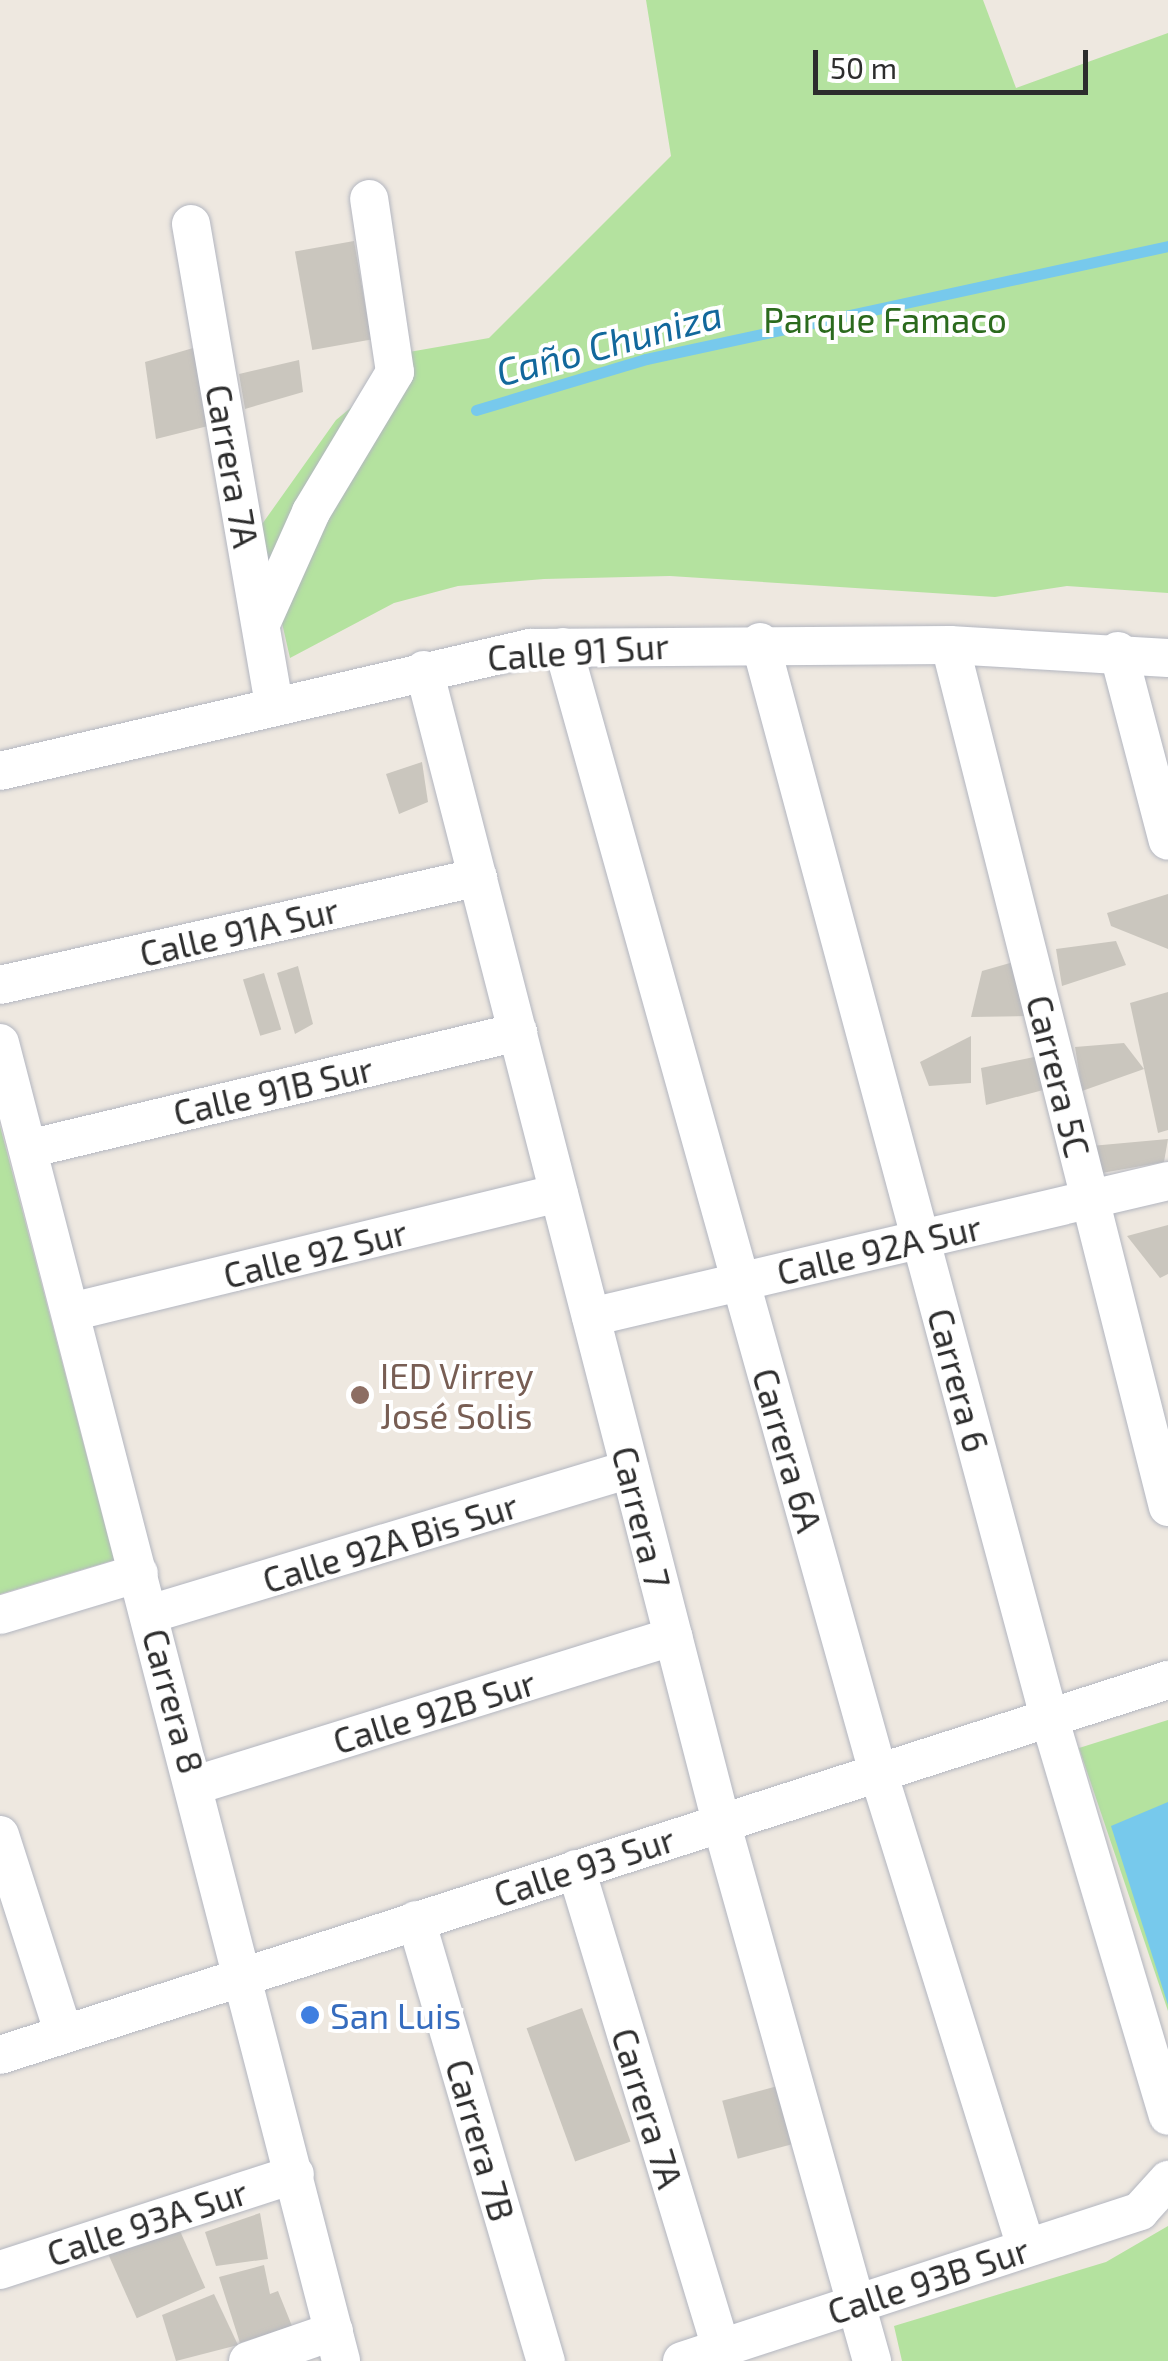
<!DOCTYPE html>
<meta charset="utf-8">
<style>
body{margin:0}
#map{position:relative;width:1168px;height:2361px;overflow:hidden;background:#eee8e0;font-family:"Exo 2",sans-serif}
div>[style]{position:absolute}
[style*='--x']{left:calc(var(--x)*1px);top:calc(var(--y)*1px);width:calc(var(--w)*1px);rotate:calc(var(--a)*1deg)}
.green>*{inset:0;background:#b4e29f}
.water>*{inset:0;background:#77c9ec}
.stream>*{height:11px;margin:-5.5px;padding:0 5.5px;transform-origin:5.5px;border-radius:5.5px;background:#77c9ec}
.building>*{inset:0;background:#cac6be;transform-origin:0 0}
.roads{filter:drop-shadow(0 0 2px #b3b6c0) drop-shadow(0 0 2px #b3b6c0)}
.minor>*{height:38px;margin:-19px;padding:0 19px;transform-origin:19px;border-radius:19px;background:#fff}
.dots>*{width:28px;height:28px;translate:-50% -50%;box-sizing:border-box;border:5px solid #fff;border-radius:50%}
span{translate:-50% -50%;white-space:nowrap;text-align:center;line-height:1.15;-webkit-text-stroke:8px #fff;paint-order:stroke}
.park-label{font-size:35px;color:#2b6a1d}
.street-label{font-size:35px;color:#2d2d2d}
.education-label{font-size:35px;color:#785e54}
.left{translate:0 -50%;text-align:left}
.shop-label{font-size:35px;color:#366cbe}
.water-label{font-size:38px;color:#12689c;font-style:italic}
.scale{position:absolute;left:813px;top:50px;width:275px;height:45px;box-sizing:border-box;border:5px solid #2d2d2d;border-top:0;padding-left:12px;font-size:30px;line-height:35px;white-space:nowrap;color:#2d2d2d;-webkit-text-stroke:8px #fff;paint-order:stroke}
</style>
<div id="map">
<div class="green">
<i style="clip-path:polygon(646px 0,983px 0,1016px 88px,1168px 33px,1168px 593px,1067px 586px,995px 597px,670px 576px,544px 579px,458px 586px,394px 603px,290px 658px,260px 527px,336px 420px,394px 372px,392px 355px,489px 338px,671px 156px)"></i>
<i style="clip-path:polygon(0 1126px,114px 1560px,0 1594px)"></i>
<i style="clip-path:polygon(1168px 1720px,1168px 2011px,1079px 1748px)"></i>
<i style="clip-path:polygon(1168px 2226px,1168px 2361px,902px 2361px,894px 2326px,1106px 2262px)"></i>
</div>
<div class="water">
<i style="clip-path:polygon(1168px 1802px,1168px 2005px,1111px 1826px)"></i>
</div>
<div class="stream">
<i style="--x:476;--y:410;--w:177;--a:-16.7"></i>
<i style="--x:646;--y:359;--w:534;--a:-12.21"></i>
</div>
<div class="building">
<i style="left:354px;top:241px;width:100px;height:60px;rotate:80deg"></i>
<i style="clip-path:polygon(207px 344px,220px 423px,156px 439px,145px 362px)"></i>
<i style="clip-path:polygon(299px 360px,303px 392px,245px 409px,239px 374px)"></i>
<i style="clip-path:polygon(422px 762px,428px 802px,399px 814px,386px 774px)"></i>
<i style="clip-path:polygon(1168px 894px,1168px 949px,1111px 926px,1107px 913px)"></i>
<i style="clip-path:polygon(1116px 941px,1126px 965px,1062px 986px,1056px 949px)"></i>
<i style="clip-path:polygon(1017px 961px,1026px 1016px,971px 1017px,982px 971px)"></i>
<i style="clip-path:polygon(298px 966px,313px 1024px,295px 1034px,277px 973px)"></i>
<i style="left:264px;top:973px;width:59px;height:22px;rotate:73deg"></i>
<i style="clip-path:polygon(1168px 992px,1168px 1130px,1158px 1133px,1130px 1003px)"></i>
<i style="clip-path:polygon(971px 1036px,971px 1083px,929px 1086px,920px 1062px)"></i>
<i style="clip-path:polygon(1124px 1043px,1144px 1069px,1082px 1091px,1075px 1047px)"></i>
<i style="clip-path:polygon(1039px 1056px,1047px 1089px,986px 1105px,981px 1068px)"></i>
<i style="clip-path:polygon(1168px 1139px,1164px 1162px,1102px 1173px,1091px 1146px)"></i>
<i style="clip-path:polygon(1168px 1225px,1168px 1274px,1160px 1278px,1127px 1236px)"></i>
<i style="left:582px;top:2008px;width:142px;height:59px;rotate:70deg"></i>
<i style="left:785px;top:2084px;width:60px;height:65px;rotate:75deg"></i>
<i style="clip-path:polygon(260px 2213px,268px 2259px,216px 2266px,205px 2232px)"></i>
<i style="left:176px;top:2222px;width:72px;height:75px;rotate:66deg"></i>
<i style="clip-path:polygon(264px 2265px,270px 2294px,278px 2291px,292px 2326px,240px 2343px,219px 2277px)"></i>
<i style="clip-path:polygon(214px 2294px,238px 2345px,176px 2361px,162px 2315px)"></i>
</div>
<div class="roads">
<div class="minor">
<i style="--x:191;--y:224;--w:490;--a:80.2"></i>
<i style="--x:261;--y:624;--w:123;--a:-65.9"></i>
<i style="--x:311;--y:512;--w:163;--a:-59"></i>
<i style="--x:395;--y:372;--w:175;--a:-98.5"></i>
<i style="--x:760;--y:642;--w:1113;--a:74.95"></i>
<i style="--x:1049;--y:1717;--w:416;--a:73.4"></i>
<i style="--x:950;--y:645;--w:889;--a:75.81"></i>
<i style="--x:563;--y:647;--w:1168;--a:74.36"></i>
<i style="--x:878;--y:1772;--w:498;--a:72.7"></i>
<i style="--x:1118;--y:651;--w:196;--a:75.3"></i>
<i style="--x:424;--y:670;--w:1190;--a:75.54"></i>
<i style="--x:721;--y:1822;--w:560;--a:74.35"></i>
<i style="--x:0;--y:771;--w:544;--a:-13.07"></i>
<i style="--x:530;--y:648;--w:420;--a:-0.4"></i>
<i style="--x:950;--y:645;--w:218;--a:3.4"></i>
<i style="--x:0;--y:985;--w:490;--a:-12.7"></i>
<i style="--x:0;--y:1043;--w:1361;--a:75.49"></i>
<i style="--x:28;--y:1149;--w:504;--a:-13.43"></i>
<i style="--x:71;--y:1312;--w:502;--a:-13.7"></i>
<i style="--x:591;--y:1317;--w:593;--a:-13.26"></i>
<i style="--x:150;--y:1614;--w:501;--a:-16.81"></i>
<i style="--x:0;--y:1615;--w:145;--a:-16.8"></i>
<i style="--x:196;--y:1785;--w:500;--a:-17.3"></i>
<i style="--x:0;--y:1835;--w:209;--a:72.2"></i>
<i style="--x:576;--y:1869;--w:500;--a:73.16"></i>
<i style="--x:416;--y:1920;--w:460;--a:73.6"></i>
<i style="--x:0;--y:2055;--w:1227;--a:-17.8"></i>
<i style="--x:0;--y:2270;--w:310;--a:-18"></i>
<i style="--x:248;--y:2361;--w:91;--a:-19.2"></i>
<i style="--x:682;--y:2361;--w:482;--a:-18.1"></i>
<i style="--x:1140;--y:2211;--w:42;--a:-47.9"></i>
</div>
</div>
<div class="dots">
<i style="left:360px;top:1395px;background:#8d6e63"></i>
<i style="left:310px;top:2015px;background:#3f7fe0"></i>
</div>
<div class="park-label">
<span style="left:885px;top:319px">Parque Famaco</span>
</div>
<div class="street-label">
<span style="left:233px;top:466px;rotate:80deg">Carrera 7A</span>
<span style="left:578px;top:651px;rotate:-4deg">Calle 91 Sur</span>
<span style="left:239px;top:931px;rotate:-13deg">Calle 91A Sur</span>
<span style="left:1059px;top:1076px;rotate:76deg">Carrera 5C</span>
<span style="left:273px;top:1090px;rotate:-13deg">Calle 91B Sur</span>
<span style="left:879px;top:1249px;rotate:-13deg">Calle 92A Sur</span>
<span style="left:315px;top:1253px;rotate:-14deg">Calle 92 Sur</span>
<span style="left:959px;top:1380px;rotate:75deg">Carrera 6</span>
<span style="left:788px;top:1450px;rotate:74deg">Carrera 6A</span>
<span style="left:642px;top:1517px;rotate:76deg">Carrera 7</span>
<span style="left:390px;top:1542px;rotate:-17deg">Calle 92A Bis Sur</span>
<span style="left:174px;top:1701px;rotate:75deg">Carrera 8</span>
<span style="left:434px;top:1711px;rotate:-17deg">Calle 92B Sur</span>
<span style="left:584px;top:1866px;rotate:-18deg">Calle 93 Sur</span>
<span style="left:648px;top:2108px;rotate:73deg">Carrera 7A</span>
<span style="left:481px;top:2140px;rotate:74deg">Carrera 7B</span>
<span style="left:147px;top:2222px;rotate:-18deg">Calle 93A Sur</span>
<span style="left:928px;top:2280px;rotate:-18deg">Calle 93B Sur</span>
</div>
<div class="education-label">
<span class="left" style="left:380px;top:1395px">IED Virrey<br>José Solis</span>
</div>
<div class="shop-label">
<span class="left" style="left:330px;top:2015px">San Luis</span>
</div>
<div class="water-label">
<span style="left:609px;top:343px;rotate:-15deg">Caño Chuniza</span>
</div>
<div class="scale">50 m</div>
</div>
